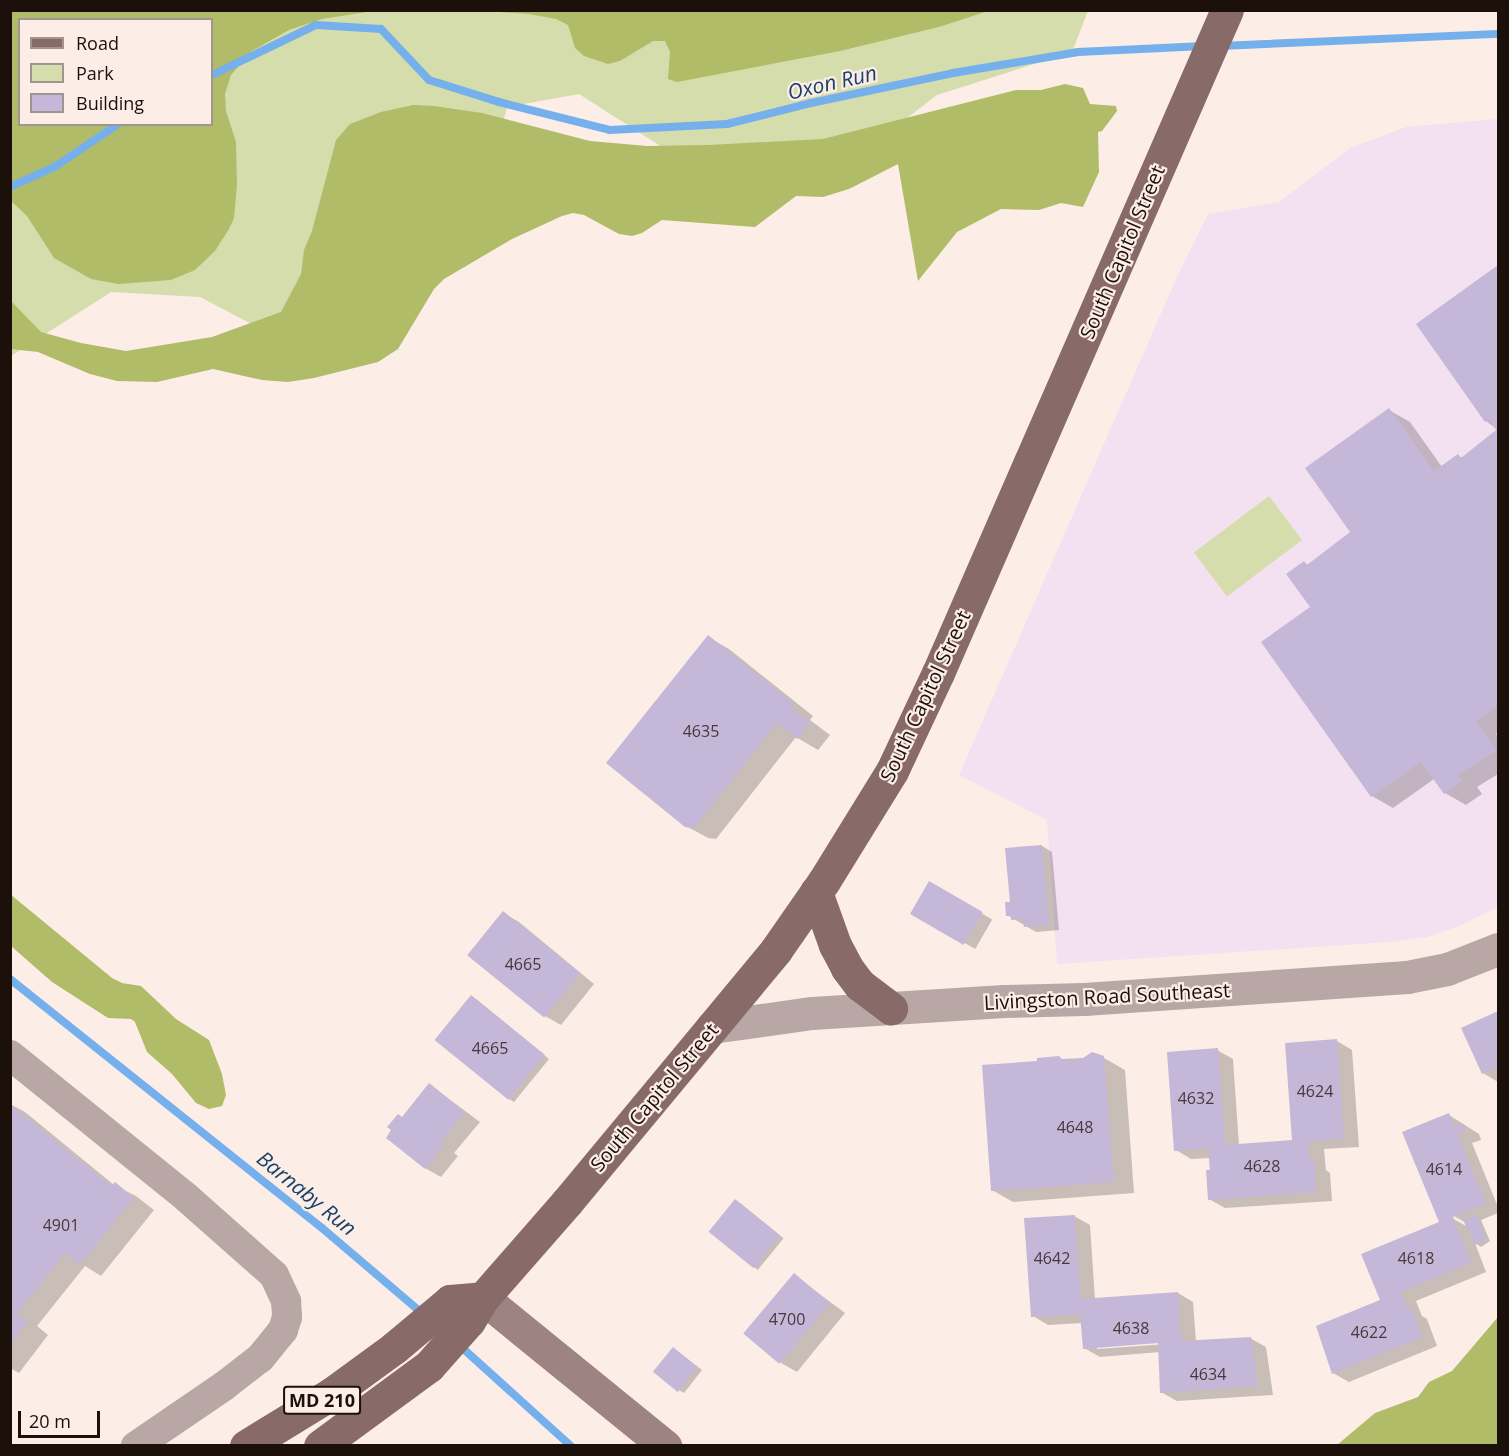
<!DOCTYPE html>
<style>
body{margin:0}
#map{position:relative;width:1509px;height:1456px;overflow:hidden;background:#fcede7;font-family:"Open Sans",sans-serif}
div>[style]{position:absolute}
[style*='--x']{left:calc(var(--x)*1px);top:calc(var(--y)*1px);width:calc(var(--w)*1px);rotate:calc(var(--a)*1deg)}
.education>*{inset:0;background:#f3e0f1}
.green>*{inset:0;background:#d5ddac;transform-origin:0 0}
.forest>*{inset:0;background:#b1bc68}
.shadow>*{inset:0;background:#0003;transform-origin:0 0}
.stream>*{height:8px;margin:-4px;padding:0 4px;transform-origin:4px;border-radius:4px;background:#75b0ed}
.building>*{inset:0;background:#c5b7d7;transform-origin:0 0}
.minor>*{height:30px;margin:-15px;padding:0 15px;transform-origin:15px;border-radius:15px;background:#b9a7a6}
.tertiary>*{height:33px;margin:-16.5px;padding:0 16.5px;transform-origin:16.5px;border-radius:16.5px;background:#b9a7a6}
.secondary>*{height:33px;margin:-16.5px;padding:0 16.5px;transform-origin:16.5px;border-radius:16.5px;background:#9d8482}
.primary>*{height:33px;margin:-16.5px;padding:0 16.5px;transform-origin:16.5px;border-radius:16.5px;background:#886a68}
span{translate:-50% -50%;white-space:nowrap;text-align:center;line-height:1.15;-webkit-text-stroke:4.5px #fcede7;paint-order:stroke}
.number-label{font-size:16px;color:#463a3e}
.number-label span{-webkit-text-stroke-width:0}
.shield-label span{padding:2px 4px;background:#fcede7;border:2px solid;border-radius:4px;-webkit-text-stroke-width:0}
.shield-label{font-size:18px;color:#1c100b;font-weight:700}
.street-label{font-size:20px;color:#1c100b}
.water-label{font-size:21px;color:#18426a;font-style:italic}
.frame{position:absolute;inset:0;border:12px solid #1c100b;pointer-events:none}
.legend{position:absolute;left:18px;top:18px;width:195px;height:108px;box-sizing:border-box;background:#fcede7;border:2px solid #a2958f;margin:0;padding:8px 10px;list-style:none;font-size:18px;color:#1c100b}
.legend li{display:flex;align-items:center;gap:12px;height:30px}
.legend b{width:30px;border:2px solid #a2958f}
.scale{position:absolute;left:18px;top:1411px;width:82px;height:27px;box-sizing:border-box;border:3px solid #1c100b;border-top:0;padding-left:8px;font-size:18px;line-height:21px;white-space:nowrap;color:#1c100b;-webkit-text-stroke:4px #fcede7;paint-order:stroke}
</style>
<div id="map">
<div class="education">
<i style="clip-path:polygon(1498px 119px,1498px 907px,1459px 926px,1427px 937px,1389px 942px,1057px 964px,1047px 820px,959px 775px,1177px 277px,1208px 214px,1279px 202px,1350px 148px,1406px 127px)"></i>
</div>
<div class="green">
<i style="clip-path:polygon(evenodd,11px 11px,1088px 11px,1072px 52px,937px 95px,813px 190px,695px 168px,579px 94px,507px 107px,476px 225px,294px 346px,200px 297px,111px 292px,11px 356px,11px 11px,20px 20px,212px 20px,212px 124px,20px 124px,20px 20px)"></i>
<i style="left:1269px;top:496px;width:55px;height:94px;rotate:53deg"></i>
</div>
<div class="forest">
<i style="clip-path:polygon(evenodd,10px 11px,11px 10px,407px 11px,367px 12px,322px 19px,289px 30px,252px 51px,231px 75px,225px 94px,226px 111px,236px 142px,237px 185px,234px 218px,229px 229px,215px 251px,195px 270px,171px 280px,118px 284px,91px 279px,54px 258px,27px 216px,11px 201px,10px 11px,20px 20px,212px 20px,212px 124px,20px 124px,20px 20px)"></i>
<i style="clip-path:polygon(485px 11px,988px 10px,988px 11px,939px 27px,840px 51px,677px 82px,668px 79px,670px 52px,665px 41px,653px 41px,620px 61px,608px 64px,584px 56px,575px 48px,568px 25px,556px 19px,529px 14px)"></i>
<i style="clip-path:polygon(1065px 84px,1083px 88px,1090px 104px,1116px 106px,1117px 111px,1102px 131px,1098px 132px,1099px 172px,1083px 207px,1061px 203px,1039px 210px,1001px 209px,957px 232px,918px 281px,898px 164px,849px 189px,823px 197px,796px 196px,755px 227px,662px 220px,642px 233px,632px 236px,619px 234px,584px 215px,573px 213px,562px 216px,512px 239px,444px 279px,434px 289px,398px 349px,378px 362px,314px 378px,288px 382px,262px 380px,213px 369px,157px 382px,117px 381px,90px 374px,38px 352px,11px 349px,11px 301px,41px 332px,81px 343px,126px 351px,212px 337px,281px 312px,301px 274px,304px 250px,312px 231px,336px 140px,350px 124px,381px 112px,413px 105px,434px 106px,482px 113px,590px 141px,647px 146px,708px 145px,823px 139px,1016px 90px,1041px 90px)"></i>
<i style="clip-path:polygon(10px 894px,112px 978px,122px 983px,141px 986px,176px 1019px,209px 1040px,222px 1074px,226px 1095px,222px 1106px,209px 1109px,196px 1103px,172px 1074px,147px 1052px,135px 1022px,131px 1019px,108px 1018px,52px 982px,11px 946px)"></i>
<i style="clip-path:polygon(1498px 1317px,1498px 1445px,1337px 1445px,1375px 1413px,1418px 1397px,1429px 1382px,1452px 1371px)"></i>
</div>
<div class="shadow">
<i style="clip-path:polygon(1498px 267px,1498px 732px,1496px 734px,1498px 737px,1498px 774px,1477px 787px,1482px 794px,1466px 805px,1445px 793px,1434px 779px,1393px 808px,1372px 796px,1312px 607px,1304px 563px,1309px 565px,1352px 532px,1389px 410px,1410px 422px,1442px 467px,1458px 456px,1463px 458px,1498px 430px,1486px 421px,1418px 324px)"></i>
<i style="clip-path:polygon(708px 637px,729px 649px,813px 716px,810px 720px,830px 735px,818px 750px,796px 737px,716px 839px,708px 838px,686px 826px)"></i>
<i style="clip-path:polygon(1042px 846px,1052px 852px,1059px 930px,1036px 932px,1007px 915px)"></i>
<i style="left:929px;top:883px;width:73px;height:34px;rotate:30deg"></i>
<i style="clip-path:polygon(503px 913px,519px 922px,594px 984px,561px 1025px,545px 1016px)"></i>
<i style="clip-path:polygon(476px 999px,549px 1059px,514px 1102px,509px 1099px)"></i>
<i style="clip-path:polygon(1498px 1013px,1498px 1082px,1483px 1073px,1463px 1029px)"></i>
<i style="clip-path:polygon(1337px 1041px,1352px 1050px,1359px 1147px,1324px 1149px,1326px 1170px,1330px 1173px,1332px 1201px,1225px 1208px,1209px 1199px,1210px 1158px,1191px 1159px,1176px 1150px,1217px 1050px,1233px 1059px,1239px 1146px,1294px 1141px)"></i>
<i style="clip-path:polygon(1104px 1058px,1125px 1070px,1134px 1193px,1013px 1202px,992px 1190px)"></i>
<i style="clip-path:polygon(430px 1085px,480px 1122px,454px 1153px,458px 1156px,441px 1177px,425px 1168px)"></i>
<i style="clip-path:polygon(10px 1104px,25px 1112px,114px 1185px,136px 1196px,154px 1210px,101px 1276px,85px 1266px,37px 1326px,48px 1335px,19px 1373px,10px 1368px)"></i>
<i style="clip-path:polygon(evenodd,1449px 1115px,1479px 1134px,1481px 1140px,1472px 1143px,1498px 1207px,1498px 1213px,1481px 1220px,1490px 1241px,1481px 1247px,1475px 1243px,1486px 1272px,1416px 1301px,1422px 1316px,1427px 1319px,1437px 1346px,1349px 1382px,1333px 1373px,1382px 1301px,1441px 1223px,1449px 1115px,1447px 1212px,1466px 1223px,1466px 1226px,1445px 1214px,1447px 1212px)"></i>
<i style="left:740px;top:1203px;width:56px;height:41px;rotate:39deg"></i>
<i style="clip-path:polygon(evenodd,1074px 1216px,1090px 1225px,1095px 1299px,1178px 1293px,1193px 1302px,1196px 1342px,1250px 1338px,1266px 1347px,1273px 1395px,1177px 1401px,1161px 1392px,1160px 1352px,1100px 1357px,1084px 1348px,1083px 1323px,1048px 1325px,1033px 1316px,1074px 1216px,1166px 1341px,1166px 1344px,1097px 1349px,1097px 1346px,1166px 1341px)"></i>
<i style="clip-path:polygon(794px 1275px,845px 1313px,797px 1372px,781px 1363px)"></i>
<i style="clip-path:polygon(678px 1352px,702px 1370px,684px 1393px,679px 1390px)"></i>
</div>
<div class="stream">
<i style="--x:1220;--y:46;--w:278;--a:-2.5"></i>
<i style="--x:212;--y:75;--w:115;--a:-25.7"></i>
<i style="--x:316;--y:25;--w:65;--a:3.5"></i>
<i style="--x:381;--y:29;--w:70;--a:46.7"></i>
<i style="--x:429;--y:80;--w:73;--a:17.4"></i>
<i style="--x:499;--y:102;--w:114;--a:14.2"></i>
<i style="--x:610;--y:130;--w:117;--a:-2.9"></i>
<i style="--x:727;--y:124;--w:87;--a:-14"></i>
<i style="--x:811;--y:103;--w:145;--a:-11.9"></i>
<i style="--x:953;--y:73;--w:127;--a:-9.5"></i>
<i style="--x:1078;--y:52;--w:126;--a:-2.7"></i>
<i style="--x:10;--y:187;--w:51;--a:-24.5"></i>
<i style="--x:56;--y:166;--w:75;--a:-34.1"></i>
<i style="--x:10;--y:979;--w:399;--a:38.6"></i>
<i style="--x:322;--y:1228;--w:133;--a:40.4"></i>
<i style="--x:458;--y:1344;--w:152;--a:42.1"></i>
</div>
<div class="building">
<i style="clip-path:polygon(1498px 265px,1498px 705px,1476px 721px,1497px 751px,1457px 775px,1462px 781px,1444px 794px,1421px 762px,1371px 797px,1261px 642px,1310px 607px,1286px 574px,1304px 561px,1307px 565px,1350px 532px,1305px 468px,1389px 408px,1434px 471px,1458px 454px,1461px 458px,1496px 430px,1489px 419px,1485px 422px,1416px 324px)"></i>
<i style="clip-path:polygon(708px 635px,793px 703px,790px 707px,810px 722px,797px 739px,777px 723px,694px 828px,685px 827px,606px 763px)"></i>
<i style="clip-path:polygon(1042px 845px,1049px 925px,1024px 927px,1023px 919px,1011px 920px,1011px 916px,1006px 916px,1005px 902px,1010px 902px,1005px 848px)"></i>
<i style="left:929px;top:881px;width:62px;height:38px;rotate:30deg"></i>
<i style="left:503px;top:911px;width:99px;height:57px;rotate:39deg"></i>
<i style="left:471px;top:995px;width:95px;height:58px;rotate:39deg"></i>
<i style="clip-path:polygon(1498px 1011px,1498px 1067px,1482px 1074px,1461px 1028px)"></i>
<i style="clip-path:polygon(1337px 1039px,1344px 1138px,1309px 1141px,1310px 1162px,1315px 1162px,1316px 1192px,1208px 1200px,1206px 1170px,1210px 1170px,1208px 1148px,1174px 1151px,1167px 1052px,1218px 1048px,1225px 1145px,1292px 1140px,1285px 1043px)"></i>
<i style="clip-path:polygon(1092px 1052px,1104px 1056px,1114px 1182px,991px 1191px,982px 1065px,1037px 1061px,1037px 1058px,1059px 1056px,1062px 1059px,1083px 1058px)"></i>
<i style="clip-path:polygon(429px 1083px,465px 1112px,440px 1143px,444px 1146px,425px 1169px,386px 1138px,391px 1130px,387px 1127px,398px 1114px,402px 1117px)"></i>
<i style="clip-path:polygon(10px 1104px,111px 1186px,115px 1182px,134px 1198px,79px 1265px,65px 1253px,17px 1313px,28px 1322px,12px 1342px,14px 1344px,10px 1348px)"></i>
<i style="clip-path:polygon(1449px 1113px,1454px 1125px,1464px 1124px,1466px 1131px,1457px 1134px,1486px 1203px,1453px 1217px,1471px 1263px,1401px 1292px,1408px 1310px,1411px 1308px,1423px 1337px,1332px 1374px,1316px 1326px,1380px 1300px,1361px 1254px,1439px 1222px,1402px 1132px)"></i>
<i style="left:735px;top:1199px;width:58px;height:42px;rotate:39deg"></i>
<i style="clip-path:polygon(1075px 1215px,1081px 1299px,1178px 1292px,1181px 1341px,1251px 1337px,1258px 1386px,1160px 1393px,1158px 1343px,1083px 1349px,1080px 1314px,1031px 1317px,1024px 1218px)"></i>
<i style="clip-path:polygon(1476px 1215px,1486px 1238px,1475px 1245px,1463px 1220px)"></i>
<i style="left:794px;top:1273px;width:47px;height:79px;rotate:40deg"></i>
<i style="left:673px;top:1347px;width:32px;height:32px;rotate:39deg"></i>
</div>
<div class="minor">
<i style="--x:10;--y:1055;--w:228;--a:38.9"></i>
<i style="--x:187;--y:1198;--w:116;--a:41.5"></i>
<i style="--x:274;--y:1275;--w:29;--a:65"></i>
<i style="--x:286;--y:1301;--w:16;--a:86"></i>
<i style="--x:287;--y:1317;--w:14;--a:107"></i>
<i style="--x:283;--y:1330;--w:36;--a:129"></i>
<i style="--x:260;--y:1358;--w:46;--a:142.1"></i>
<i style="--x:224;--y:1386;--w:107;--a:145.7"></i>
</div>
<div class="tertiary">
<i style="--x:712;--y:1027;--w:101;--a:-8"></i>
<i style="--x:812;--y:1013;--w:192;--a:-3.6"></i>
<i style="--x:1004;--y:1001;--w:80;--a:-1.4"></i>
<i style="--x:1084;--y:999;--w:324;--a:-3.9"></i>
<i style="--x:1407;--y:977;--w:41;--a:-11.3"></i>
<i style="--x:1447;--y:969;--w:55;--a:-21.4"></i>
</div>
<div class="secondary">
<i style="--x:483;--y:1298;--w:235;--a:39.1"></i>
</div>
<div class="primary">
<i style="--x:816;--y:892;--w:56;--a:70.3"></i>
<i style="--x:835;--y:945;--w:26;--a:62"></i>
<i style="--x:847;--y:968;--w:21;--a:53"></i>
<i style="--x:860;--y:985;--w:39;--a:37"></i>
<i style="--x:246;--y:1446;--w:100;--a:-31.5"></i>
<i style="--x:331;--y:1394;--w:78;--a:-36.1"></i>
<i style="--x:394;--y:1348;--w:73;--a:-40"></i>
<i style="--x:450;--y:1301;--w:33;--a:-5"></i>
<i style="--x:320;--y:1446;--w:135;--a:-36.3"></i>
<i style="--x:429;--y:1366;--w:60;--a:-48.4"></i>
<i style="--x:469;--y:1321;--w:27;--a:-59"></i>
<i style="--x:483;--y:1298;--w:128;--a:-48.8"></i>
<i style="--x:567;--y:1202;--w:327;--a:-50.3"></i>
<i style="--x:776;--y:950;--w:84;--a:-55.2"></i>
<i style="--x:824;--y:881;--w:129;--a:-58.3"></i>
<i style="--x:892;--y:771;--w:108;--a:-64.9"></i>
<i style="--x:938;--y:673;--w:723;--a:-66.45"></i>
</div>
<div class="number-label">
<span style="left:701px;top:731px">4635</span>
<span style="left:523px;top:964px">4665</span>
<span style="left:490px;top:1048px">4665</span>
<span style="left:1315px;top:1091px">4624</span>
<span style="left:1196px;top:1098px">4632</span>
<span style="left:1075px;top:1127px">4648</span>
<span style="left:1262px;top:1166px">4628</span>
<span style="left:1444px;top:1169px">4614</span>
<span style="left:61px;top:1225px">4901</span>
<span style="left:1052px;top:1258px">4642</span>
<span style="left:1416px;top:1258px">4618</span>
<span style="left:787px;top:1319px">4700</span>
<span style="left:1131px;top:1328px">4638</span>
<span style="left:1369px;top:1332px">4622</span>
<span style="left:1208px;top:1374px">4634</span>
</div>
<div class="shield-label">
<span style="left:322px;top:1400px">MD 210</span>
</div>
<div class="street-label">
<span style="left:1122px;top:252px;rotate:-67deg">South Capitol Street</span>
<span style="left:925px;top:696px;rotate:-65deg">South Capitol Street</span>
<span style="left:1107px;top:996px;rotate:-3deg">Livingston Road Southeast</span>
<span style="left:654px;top:1097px;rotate:-50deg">South Capitol Street</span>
</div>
<div class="water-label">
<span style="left:832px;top:82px;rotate:-13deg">Oxon Run</span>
<span style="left:307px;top:1193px;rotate:39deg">Barnaby Run</span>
</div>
<div class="frame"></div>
<ul class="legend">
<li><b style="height:8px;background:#886a68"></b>Road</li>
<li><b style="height:16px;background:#d5ddac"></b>Park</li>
<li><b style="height:16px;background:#c5b7d7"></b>Building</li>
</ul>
<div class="scale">20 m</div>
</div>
